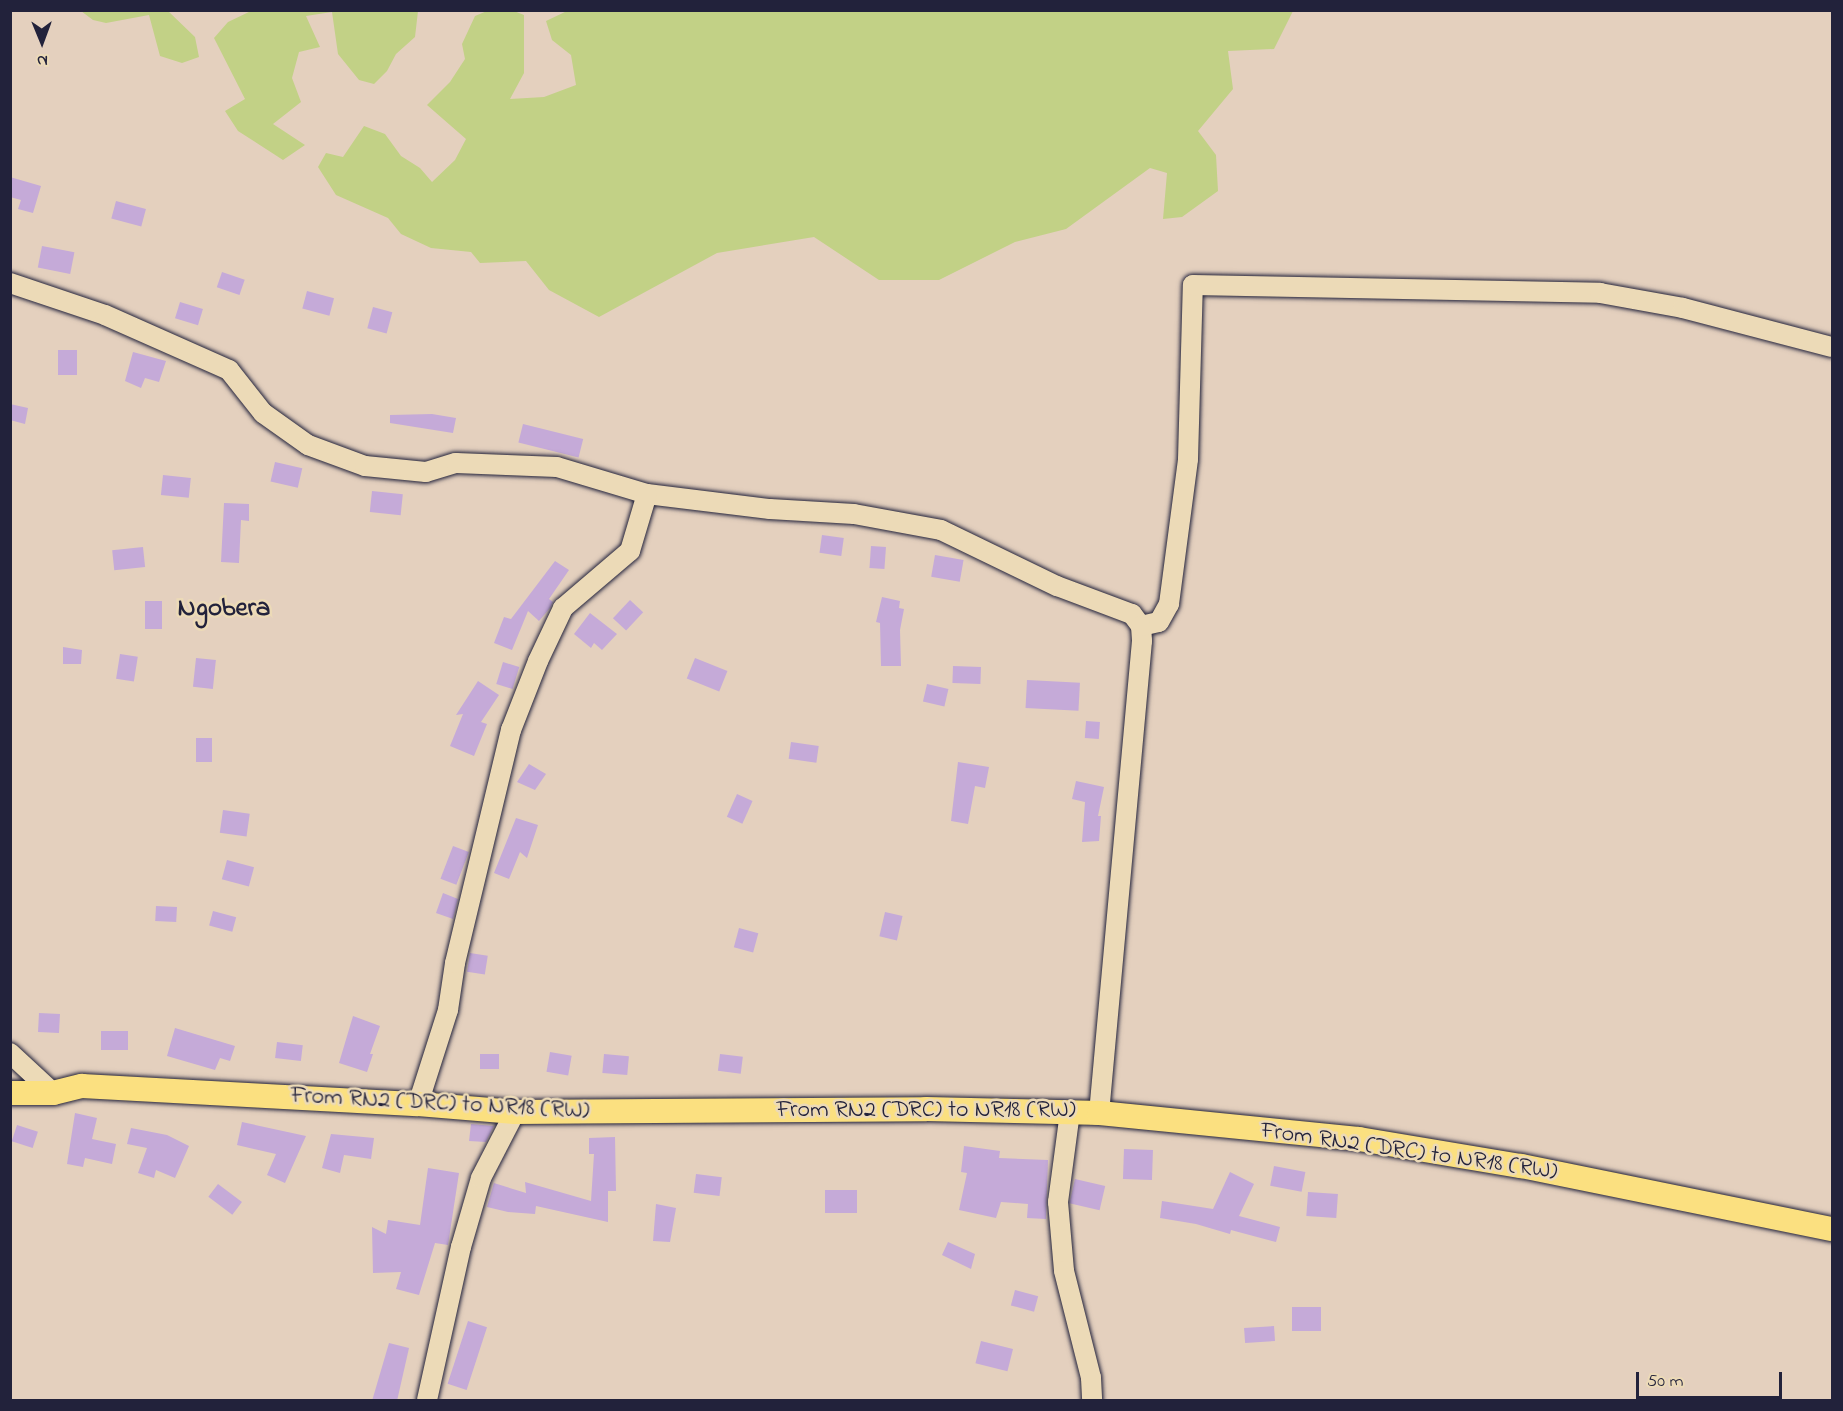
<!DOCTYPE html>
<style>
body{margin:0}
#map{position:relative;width:1843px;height:1411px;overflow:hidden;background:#e4d0be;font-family:"Indie Flower",sans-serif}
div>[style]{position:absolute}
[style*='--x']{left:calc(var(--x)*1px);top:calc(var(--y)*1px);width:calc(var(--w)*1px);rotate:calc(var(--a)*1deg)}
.green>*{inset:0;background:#c2d186}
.building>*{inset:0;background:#c5aad8;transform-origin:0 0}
.roads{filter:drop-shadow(0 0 2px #22223b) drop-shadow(0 0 2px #22223b)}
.minor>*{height:20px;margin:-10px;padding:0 10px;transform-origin:10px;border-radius:10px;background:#ecdab7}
.major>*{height:24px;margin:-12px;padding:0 12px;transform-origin:12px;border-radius:12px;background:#fbe080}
span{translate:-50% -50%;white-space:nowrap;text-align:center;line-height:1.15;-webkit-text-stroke:5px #ecdab7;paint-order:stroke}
.street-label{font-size:24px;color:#22223b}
.quarter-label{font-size:27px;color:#22223b;font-weight:700}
.frame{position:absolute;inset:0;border:12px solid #22223b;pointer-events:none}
.north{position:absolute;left:12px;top:12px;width:60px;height:60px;-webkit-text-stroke:4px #ecdab7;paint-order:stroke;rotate:179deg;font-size:16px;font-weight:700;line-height:24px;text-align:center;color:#22223b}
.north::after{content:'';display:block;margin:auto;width:21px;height:27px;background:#22223b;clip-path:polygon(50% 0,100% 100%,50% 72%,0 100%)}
.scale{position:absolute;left:1636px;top:1372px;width:146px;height:27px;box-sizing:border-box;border:3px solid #22223b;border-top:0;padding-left:8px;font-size:18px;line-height:21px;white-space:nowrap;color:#22223b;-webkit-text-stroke:4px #ecdab7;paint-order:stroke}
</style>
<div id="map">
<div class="green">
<i style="clip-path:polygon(738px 10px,759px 12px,1293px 11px,1274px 49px,1228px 51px,1233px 89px,1198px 131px,1216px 155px,1218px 191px,1182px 217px,1163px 219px,1167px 173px,1150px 168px,1066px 229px,1015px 242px,939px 280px,879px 280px,814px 237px,717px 253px,599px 317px,549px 290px,526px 261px,480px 263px,471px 252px,431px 248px,401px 234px,388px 218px,336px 195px,318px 167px,326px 153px,343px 157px,364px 126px,385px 134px,401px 156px,420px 168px,432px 182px,455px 160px,466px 139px,427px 105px,450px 82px,465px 59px,462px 44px,475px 16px,487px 11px,514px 11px,524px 15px,524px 73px,510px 99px,544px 97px,576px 85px,571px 55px,552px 40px,546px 21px,567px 11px)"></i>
<i style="clip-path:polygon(81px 11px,168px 11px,195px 37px,199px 57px,182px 63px,160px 56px,149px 15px,106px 23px,93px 20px)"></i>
<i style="clip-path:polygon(251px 11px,251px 10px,418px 11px,415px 37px,396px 54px,387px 71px,374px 84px,359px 80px,338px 54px,332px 12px,306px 16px,320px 47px,299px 52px,292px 78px,301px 102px,273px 124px,305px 145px,283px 160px,238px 131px,225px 111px,245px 99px,214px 38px,228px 22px)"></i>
</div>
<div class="building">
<i style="clip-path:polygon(10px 177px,41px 186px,33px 213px,18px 209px,21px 200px,10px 197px)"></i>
<i style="left:116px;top:201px;width:31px;height:18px;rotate:15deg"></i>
<i style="left:42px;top:246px;width:33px;height:22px;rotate:11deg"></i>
<i style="left:222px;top:272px;width:24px;height:16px;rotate:19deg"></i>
<i style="left:307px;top:291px;width:28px;height:18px;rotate:15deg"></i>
<i style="left:180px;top:302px;width:24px;height:17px;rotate:17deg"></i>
<i style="left:373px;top:307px;width:20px;height:22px;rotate:15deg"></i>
<i style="left:58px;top:350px;width:19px;height:25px"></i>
<i style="clip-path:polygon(133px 352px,166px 361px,159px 382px,145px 378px,141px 388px,125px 381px)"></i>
<i style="clip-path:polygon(10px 404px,28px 408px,25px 424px,10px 420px)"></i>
<i style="clip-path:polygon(432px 414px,456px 418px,453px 433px,390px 423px,390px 415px)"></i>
<i style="left:523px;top:424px;width:62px;height:19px;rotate:14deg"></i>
<i style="left:275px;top:462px;width:28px;height:20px;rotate:13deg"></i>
<i style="left:163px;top:475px;width:28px;height:20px;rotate:6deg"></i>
<i style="left:372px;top:491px;width:31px;height:21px;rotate:6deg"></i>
<i style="clip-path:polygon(224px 503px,249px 504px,249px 521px,241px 520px,239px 563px,221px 562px)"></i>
<i style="left:822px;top:535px;width:22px;height:18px;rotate:8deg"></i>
<i style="left:871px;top:546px;width:15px;height:22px;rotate:4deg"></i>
<i style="left:143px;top:547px;width:20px;height:31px;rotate:84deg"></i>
<i style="left:935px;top:555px;width:29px;height:22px;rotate:10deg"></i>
<i style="clip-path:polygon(555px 561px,569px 570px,549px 599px,553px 602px,550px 608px,539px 621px,528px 611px,512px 650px,494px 643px,504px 617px,511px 619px)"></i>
<i style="clip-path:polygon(882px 597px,900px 601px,899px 608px,904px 609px,900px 630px,901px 666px,881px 666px,880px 623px,876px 622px)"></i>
<i style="left:630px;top:600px;width:18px;height:25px;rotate:43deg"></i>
<i style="left:145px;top:601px;width:17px;height:28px"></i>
<i style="clip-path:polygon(590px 613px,617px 634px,602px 650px,594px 643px,591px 648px,574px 634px)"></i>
<i style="clip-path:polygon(63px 647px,82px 650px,81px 664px,63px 664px)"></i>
<i style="left:120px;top:654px;width:18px;height:25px;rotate:9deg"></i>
<i style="left:196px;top:658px;width:20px;height:29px;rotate:6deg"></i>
<i style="left:695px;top:658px;width:35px;height:22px;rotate:22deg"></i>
<i style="left:503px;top:662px;width:17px;height:23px;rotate:17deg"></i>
<i style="left:953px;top:666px;width:28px;height:17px;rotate:2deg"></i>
<i style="left:1027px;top:680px;width:53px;height:28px;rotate:3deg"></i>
<i style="clip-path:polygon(478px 681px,499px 695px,481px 722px,487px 724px,474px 756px,450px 746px,463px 714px,456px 715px)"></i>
<i style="left:927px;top:684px;width:22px;height:18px;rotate:13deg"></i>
<i style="left:1086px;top:721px;width:14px;height:17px;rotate:4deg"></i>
<i style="left:196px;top:738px;width:16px;height:24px"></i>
<i style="left:791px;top:742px;width:28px;height:17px;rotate:8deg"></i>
<i style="clip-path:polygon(958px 762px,989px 767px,985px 788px,975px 786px,968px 824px,951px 821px)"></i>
<i style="clip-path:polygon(529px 764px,546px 774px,535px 790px,517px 782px)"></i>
<i style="clip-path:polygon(1076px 781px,1104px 787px,1098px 816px,1101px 816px,1099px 841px,1082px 842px,1085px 802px,1072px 799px)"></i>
<i style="left:737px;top:794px;width:17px;height:25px;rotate:24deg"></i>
<i style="left:223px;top:810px;width:27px;height:23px;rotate:8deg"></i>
<i style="clip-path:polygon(516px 818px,538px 825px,527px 858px,520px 852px,509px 879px,494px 873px)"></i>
<i style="left:453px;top:846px;width:17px;height:35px;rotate:21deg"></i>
<i style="left:227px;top:860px;width:28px;height:20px;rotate:15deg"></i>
<i style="clip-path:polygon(443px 893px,458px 899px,453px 919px,436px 913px)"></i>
<i style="left:156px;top:906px;width:21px;height:15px;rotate:3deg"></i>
<i style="left:213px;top:911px;width:24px;height:15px;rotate:15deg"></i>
<i style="left:885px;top:912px;width:18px;height:25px;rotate:13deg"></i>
<i style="left:739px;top:928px;width:20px;height:20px;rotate:15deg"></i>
<i style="left:470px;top:953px;width:18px;height:19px;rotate:9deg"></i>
<i style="left:39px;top:1013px;width:21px;height:19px;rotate:3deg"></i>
<i style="clip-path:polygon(353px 1016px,380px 1026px,370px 1054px,373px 1054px,367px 1072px,339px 1063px)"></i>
<i style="clip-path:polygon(175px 1028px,235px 1046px,230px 1061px,220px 1058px,215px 1070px,167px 1056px)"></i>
<i style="left:101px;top:1031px;width:27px;height:19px"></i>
<i style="left:277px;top:1042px;width:26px;height:16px;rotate:7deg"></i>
<i style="left:550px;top:1052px;width:22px;height:20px;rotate:10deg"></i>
<i style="left:480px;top:1054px;width:19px;height:15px"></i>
<i style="left:604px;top:1054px;width:25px;height:19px;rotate:5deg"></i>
<i style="left:720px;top:1054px;width:23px;height:17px;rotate:7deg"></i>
<i style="clip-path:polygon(75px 1113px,97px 1118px,92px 1139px,116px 1144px,112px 1164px,85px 1158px,83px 1167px,67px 1164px)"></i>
<i style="clip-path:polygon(242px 1122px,306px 1136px,285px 1183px,267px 1175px,276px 1154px,237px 1145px)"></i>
<i style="clip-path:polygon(471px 1124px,494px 1126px,486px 1142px,469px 1141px)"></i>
<i style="left:17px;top:1125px;width:22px;height:17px;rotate:18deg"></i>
<i style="clip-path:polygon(131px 1128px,167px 1135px,189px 1146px,175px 1178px,156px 1170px,154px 1178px,138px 1173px,147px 1148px,127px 1144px)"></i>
<i style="clip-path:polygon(331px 1134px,374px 1138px,371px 1159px,344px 1155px,340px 1173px,322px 1168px)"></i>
<i style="clip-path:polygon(615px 1137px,616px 1191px,608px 1191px,608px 1222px,536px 1206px,535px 1214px,508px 1212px,487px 1207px,494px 1183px,526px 1193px,525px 1182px,591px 1201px,594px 1154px,589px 1154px,589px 1138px)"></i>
<i style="clip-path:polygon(964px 1146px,1000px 1151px,999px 1158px,1048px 1160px,1046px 1219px,1027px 1218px,1028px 1204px,1001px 1202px,996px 1218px,959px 1210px,967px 1173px,961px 1172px)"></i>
<i style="left:1124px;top:1149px;width:29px;height:30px;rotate:2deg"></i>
<i style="left:1274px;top:1166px;width:32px;height:20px;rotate:11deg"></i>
<i style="clip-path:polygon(428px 1168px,459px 1173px,448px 1245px,435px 1243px,419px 1295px,396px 1289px,401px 1272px,373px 1273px,372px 1227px,386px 1234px,388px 1220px,420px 1225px)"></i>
<i style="clip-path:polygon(1230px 1172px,1254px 1184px,1239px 1216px,1280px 1227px,1276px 1242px,1231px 1230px,1230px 1234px,1196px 1224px,1160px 1218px,1162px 1201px,1213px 1209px)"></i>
<i style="left:696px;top:1174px;width:26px;height:19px;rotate:7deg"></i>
<i style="left:1075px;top:1179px;width:31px;height:25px;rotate:13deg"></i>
<i style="left:218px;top:1184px;width:30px;height:16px;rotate:37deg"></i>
<i style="left:825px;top:1190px;width:32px;height:23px"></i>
<i style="left:1308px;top:1192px;width:30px;height:24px;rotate:4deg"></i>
<i style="clip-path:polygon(656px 1204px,676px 1208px,670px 1242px,653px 1241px)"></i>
<i style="clip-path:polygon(948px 1242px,975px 1254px,971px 1269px,942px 1255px)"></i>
<i style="left:1015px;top:1290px;width:24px;height:16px;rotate:15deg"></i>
<i style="left:1321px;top:1307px;width:24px;height:29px;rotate:90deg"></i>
<i style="left:468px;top:1321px;width:20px;height:66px;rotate:18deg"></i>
<i style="left:1274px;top:1326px;width:15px;height:30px;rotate:86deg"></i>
<i style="left:981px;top:1341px;width:33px;height:23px;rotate:14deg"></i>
<i style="clip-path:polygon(389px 1343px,409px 1348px,397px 1401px,372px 1401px)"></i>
</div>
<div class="roads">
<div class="minor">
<i style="--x:10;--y:283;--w:100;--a:18.6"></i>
<i style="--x:105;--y:315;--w:136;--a:23.9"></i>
<i style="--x:229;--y:370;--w:55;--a:51.7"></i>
<i style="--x:263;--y:413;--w:55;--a:35.4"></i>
<i style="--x:308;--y:445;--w:61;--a:20.2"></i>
<i style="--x:365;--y:466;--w:61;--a:5.6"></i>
<i style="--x:426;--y:472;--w:31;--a:-17"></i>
<i style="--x:456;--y:463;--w:101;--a:2.3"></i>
<i style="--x:557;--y:467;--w:94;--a:16.7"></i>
<i style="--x:647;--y:494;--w:124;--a:7"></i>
<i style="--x:770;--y:509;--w:84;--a:3.4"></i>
<i style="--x:854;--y:514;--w:88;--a:10.4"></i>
<i style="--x:941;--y:530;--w:129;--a:25.8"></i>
<i style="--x:1057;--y:586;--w:80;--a:20.5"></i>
<i style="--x:1132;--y:614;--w:15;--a:53"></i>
<i style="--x:1141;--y:626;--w:15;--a:86"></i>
<i style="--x:1142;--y:641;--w:474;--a:95.2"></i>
<i style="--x:1141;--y:626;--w:18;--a:-13"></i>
<i style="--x:1159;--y:622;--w:21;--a:-61"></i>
<i style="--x:1169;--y:604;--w:146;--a:-82.5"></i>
<i style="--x:1188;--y:459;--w:174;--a:-88.4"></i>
<i style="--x:1193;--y:285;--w:407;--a:1.1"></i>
<i style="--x:1600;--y:293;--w:84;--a:10.2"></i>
<i style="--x:1683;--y:308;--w:154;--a:14.7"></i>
<i style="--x:10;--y:1053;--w:59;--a:42.9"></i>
<i style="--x:418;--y:1104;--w:99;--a:-72.3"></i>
<i style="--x:448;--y:1010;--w:48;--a:-81.5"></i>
<i style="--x:455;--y:963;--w:240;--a:-76.5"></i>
<i style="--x:511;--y:730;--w:74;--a:-68.6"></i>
<i style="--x:538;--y:661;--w:59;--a:-64.7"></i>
<i style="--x:563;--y:608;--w:88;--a:-40.4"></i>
<i style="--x:630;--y:551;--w:59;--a:-73.4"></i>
<i style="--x:1070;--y:1112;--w:91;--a:97.6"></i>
<i style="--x:1058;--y:1202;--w:69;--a:85"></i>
<i style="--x:1064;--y:1271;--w:110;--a:75.8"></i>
<i style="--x:1091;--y:1378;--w:22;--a:87"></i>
<i style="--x:427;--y:1400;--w:157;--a:-77.5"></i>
<i style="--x:461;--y:1247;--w:72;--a:-73.8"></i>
<i style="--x:481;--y:1178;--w:74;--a:-62.7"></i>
</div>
<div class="major">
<i style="--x:10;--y:1093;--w:43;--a:0"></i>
<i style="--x:53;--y:1093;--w:30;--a:-14"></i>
<i style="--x:82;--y:1086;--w:336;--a:3.1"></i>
<i style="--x:418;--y:1104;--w:97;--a:4.7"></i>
<i style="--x:515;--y:1112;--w:411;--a:-0.4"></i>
<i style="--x:926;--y:1109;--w:173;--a:1.3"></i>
<i style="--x:1099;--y:1113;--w:261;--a:5.7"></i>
<i style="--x:1359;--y:1139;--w:164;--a:9.5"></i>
<i style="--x:1521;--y:1166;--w:317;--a:11.5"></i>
</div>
</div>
<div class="street-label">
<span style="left:440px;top:1104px;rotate:3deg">From RN2 (DRC) to NR18 (RW)</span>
<span style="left:926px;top:1111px">From RN2 (DRC) to NR18 (RW)</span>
<span style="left:1409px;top:1152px;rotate:8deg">From RN2 (DRC) to NR18 (RW)</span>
</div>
<div class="quarter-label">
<span style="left:224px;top:609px">Ngobera</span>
</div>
<div class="frame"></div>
<div class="north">N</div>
<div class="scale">50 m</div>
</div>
